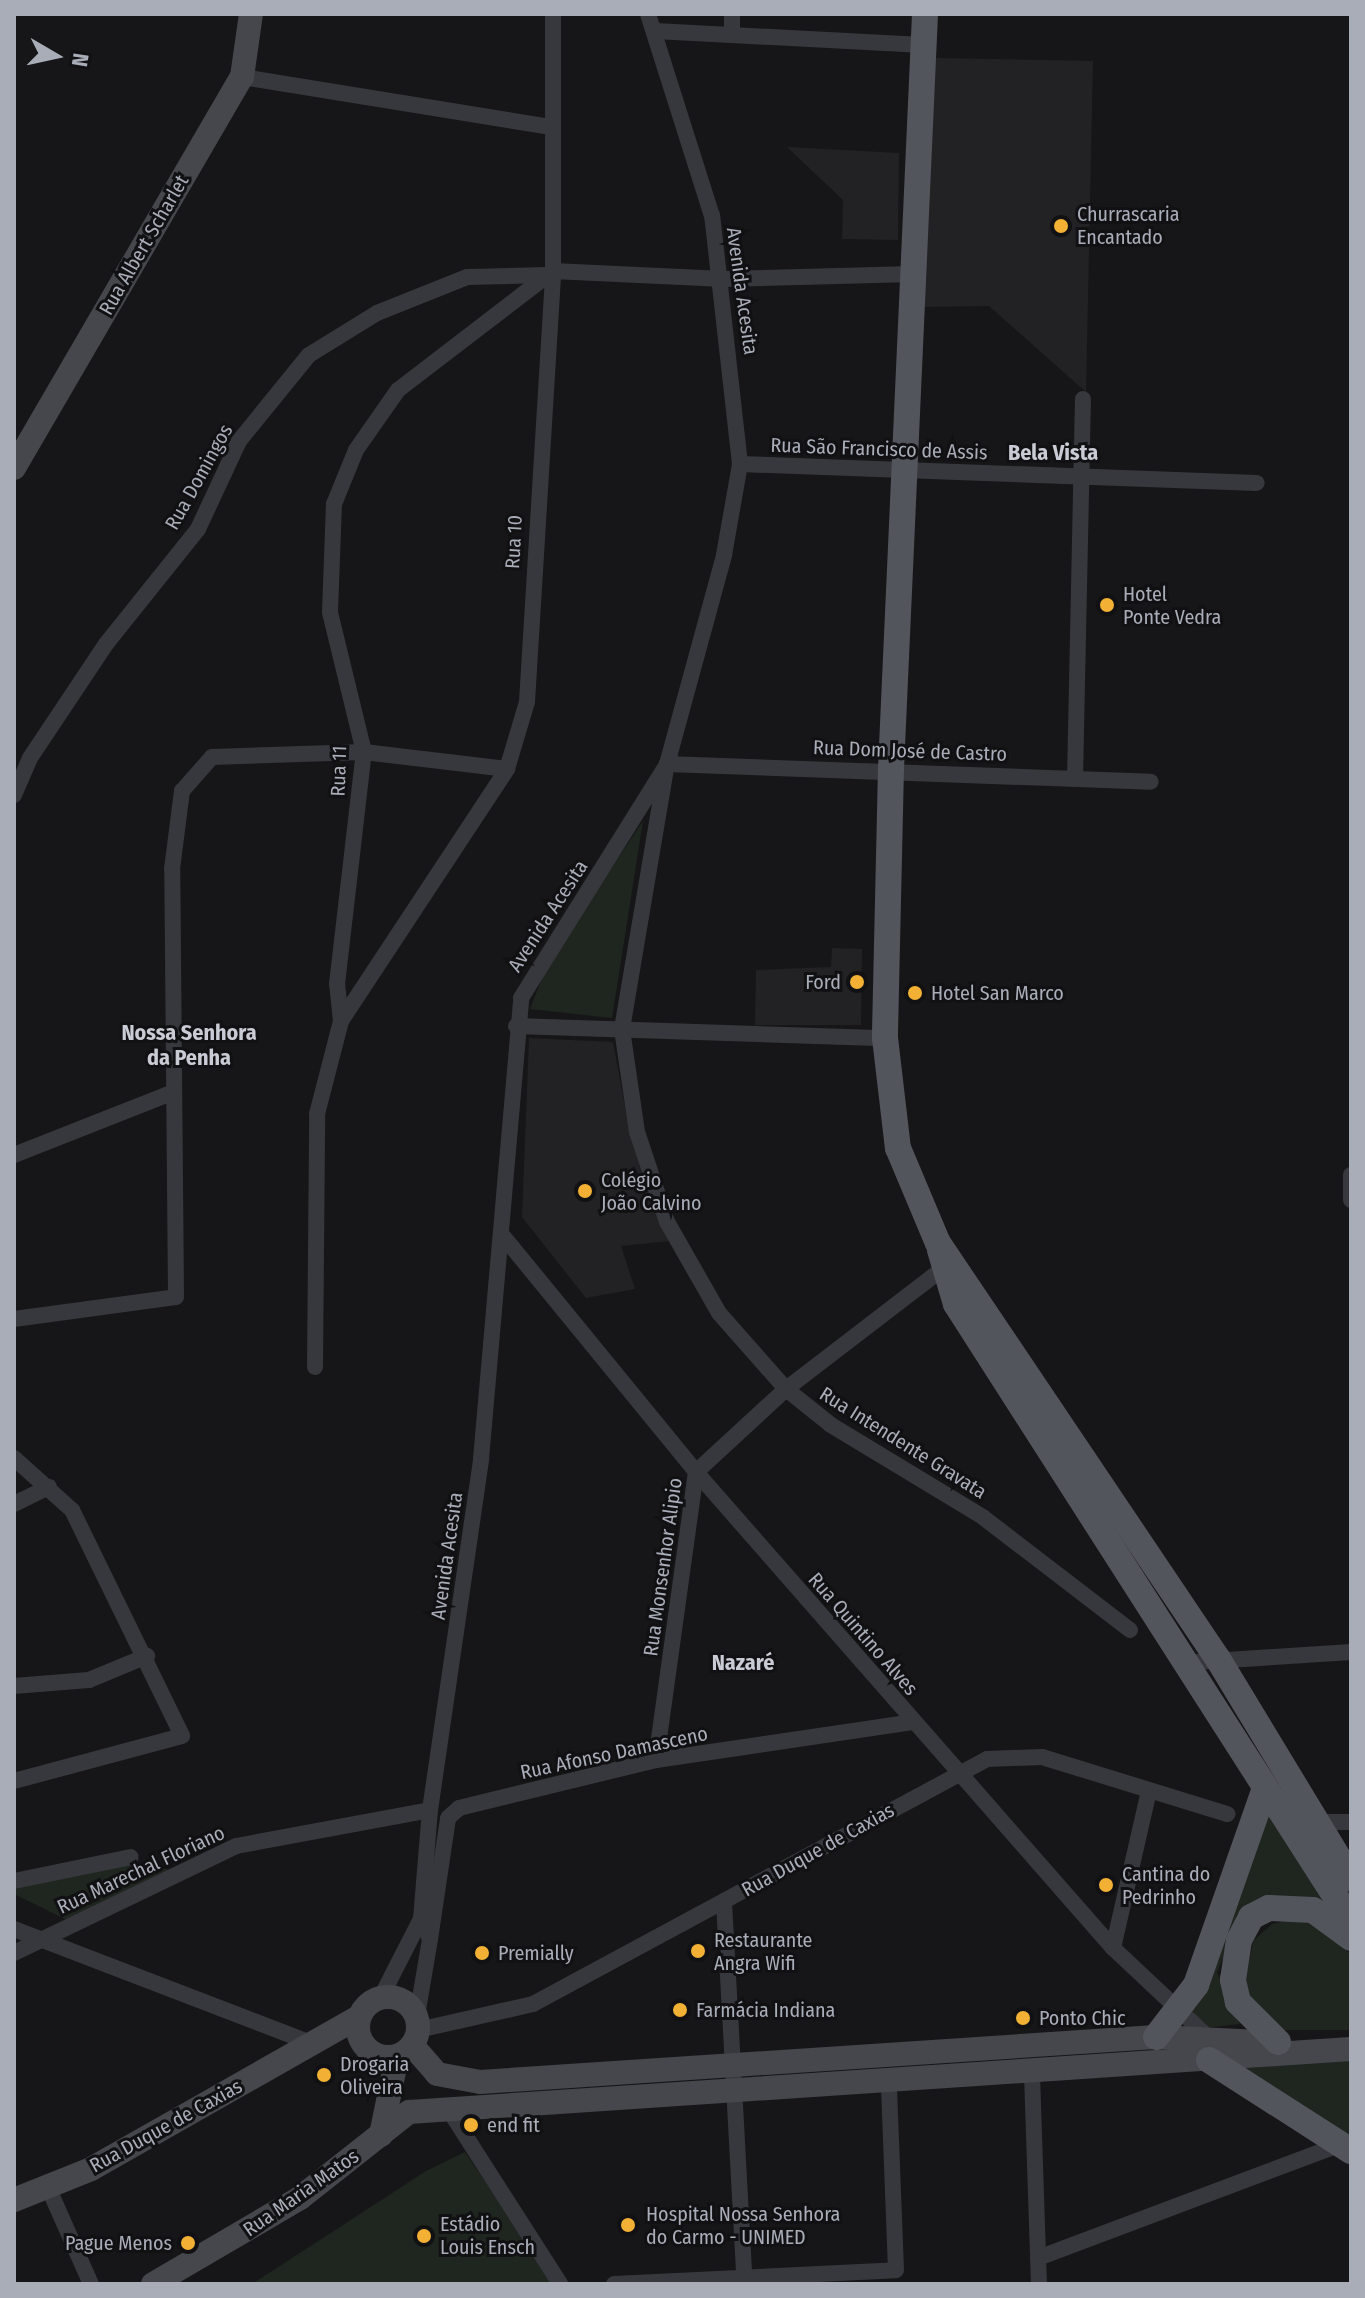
<!DOCTYPE html>
<meta charset="utf-8">
<style>
body{margin:0}
#map{position:relative;width:1365px;height:2298px;overflow:hidden;background:#161618;font-family:"Fira Sans Condensed",sans-serif}
div>[style]{position:absolute}
[style*='--x']{left:calc(var(--x)*1px);top:calc(var(--y)*1px);width:calc(var(--w)*1px);rotate:calc(var(--a)*1deg)}
.built>*{inset:0;background:#222225}
.green>*{inset:0;background:#1e261f}
.street>*{height:16px;margin:-8px;padding:0 8px;transform-origin:8px;border-radius:8px;background:#37383d}
.secondary>*{height:24px;margin:-12px;padding:0 12px;transform-origin:12px;border-radius:12px;background:#45474d}
.secondary>.ring{margin:-12px;padding:0;box-sizing:content-box;background:none;border:24px solid #45474d;border-radius:50%}
.primary>*{height:26px;margin:-13px;padding:0 13px;transform-origin:13px;border-radius:13px;background:#53555c}
.dots>*{width:22px;height:22px;translate:-50% -50%;box-sizing:border-box;border:4px solid #111113;border-radius:50%}
span{translate:-50% -50%;white-space:nowrap;text-align:center;line-height:1.15;-webkit-text-stroke:6px #111113;paint-order:stroke}
.poi-label{font-size:20px;color:#a8adb8}
.left{translate:0 -50%;text-align:left}
.right{translate:-100% -50%;text-align:right}
.street-label{font-size:20px;color:#a8adb8}
.neighbourhood-label{font-size:22px;color:#c9ccd4;font-weight:700}
.frame{position:absolute;inset:0;border:16px solid #a8adb8;pointer-events:none}
.north{position:absolute;left:16px;top:16px;width:80px;height:80px;-webkit-text-stroke:6px #111113;paint-order:stroke;rotate:99deg;font-size:22px;font-weight:700;line-height:32px;text-align:center;color:#a8adb8}
.north::after{content:'';display:block;margin:auto;width:28px;height:36px;background:#a8adb8;clip-path:polygon(50% 0,100% 100%,50% 72%,0 100%)}
</style>
<div id="map">
<div class="built">
<i style="clip-path:polygon(935px 58px,1093px 61px,1086px 392px,989px 306px,922px 307px)"></i>
<i style="clip-path:polygon(787px 147px,899px 153px,898px 240px,842px 239px,843px 200px)"></i>
<i style="clip-path:polygon(832px 948px,862px 949px,861px 1025px,755px 1025px,756px 970px,831px 967px)"></i>
<i style="clip-path:polygon(529px 1038px,613px 1042px,629px 1128px,670px 1241px,621px 1246px,635px 1289px,586px 1298px,522px 1217px)"></i>
</div>
<div class="green">
<i style="clip-path:polygon(643px 821px,612px 1018px,530px 1009px,549px 961px)"></i>
<i style="clip-path:polygon(1269px 1805px,1334px 1910px,1301px 1900px,1228px 1944px,1217px 1973px,1240px 2024px,1204px 2028px,1187px 2011px)"></i>
<i style="clip-path:polygon(136px 1862px,180px 1872px,73px 1923px,14px 1894px,14px 1887px)"></i>
<i style="clip-path:polygon(1304px 1917px,1351px 1954px,1351px 2030px,1284px 2030px,1256px 2010px,1244px 1989px,1253px 1941px,1272px 1924px)"></i>
<i style="clip-path:polygon(1351px 2060px,1351px 2146px,1224px 2065px)"></i>
<i style="clip-path:polygon(465px 2152px,555px 2284px,252px 2284px,426px 2171px)"></i>
</div>
<div class="street">
<i style="--x:655;--y:31;--w:268;--a:3"></i>
<i style="--x:732;--y:35;--w:21;--a:-90"></i>
<i style="--x:242;--y:77;--w:312;--a:9.2"></i>
<i style="--x:740;--y:464;--w:517;--a:2.1"></i>
<i style="--x:1075;--y:779;--w:380;--a:-88.8"></i>
<i style="--x:14;--y:795;--w:40;--a:-66.6"></i>
<i style="--x:30;--y:758;--w:137;--a:-56.3"></i>
<i style="--x:106;--y:644;--w:147;--a:-51.3"></i>
<i style="--x:198;--y:529;--w:97;--a:-65"></i>
<i style="--x:239;--y:441;--w:111;--a:-50.9"></i>
<i style="--x:309;--y:355;--w:80;--a:-31.7"></i>
<i style="--x:377;--y:313;--w:97;--a:-21.8"></i>
<i style="--x:467;--y:277;--w:80;--a:-1.4"></i>
<i style="--x:341;--y:1021;--w:302;--a:-56.6"></i>
<i style="--x:507;--y:769;--w:70;--a:-73.4"></i>
<i style="--x:527;--y:702;--w:432;--a:-86.5"></i>
<i style="--x:553;--y:271;--w:257;--a:-90"></i>
<i style="--x:516;--y:1026;--w:369;--a:1.9"></i>
<i style="--x:14;--y:1155;--w:167;--a:-21.5"></i>
<i style="--x:1351;--y:1175;--w:25;--a:90"></i>
<i style="--x:503;--y:1236;--w:305;--a:50.7"></i>
<i style="--x:696;--y:1472;--w:633;--a:48.78"></i>
<i style="--x:1113;--y:1948;--w:136;--a:43.2"></i>
<i style="--x:14;--y:1319;--w:163;--a:-7.7"></i>
<i style="--x:176;--y:1297;--w:428;--a:-90.5"></i>
<i style="--x:172;--y:869;--w:79;--a:-82.7"></i>
<i style="--x:182;--y:791;--w:45;--a:-48.6"></i>
<i style="--x:212;--y:757;--w:152;--a:-1.9"></i>
<i style="--x:364;--y:752;--w:144;--a:6.8"></i>
<i style="--x:315;--y:1367;--w:253;--a:-89.5"></i>
<i style="--x:317;--y:1114;--w:96;--a:-75.5"></i>
<i style="--x:341;--y:1021;--w:37;--a:-96"></i>
<i style="--x:337;--y:984;--w:234;--a:-83.4"></i>
<i style="--x:364;--y:752;--w:144;--a:-103.7"></i>
<i style="--x:330;--y:612;--w:108;--a:-87.9"></i>
<i style="--x:334;--y:504;--w:58;--a:-67.8"></i>
<i style="--x:356;--y:450;--w:73;--a:-55"></i>
<i style="--x:398;--y:390;--w:195;--a:-37.5"></i>
<i style="--x:553;--y:271;--w:171;--a:2.7"></i>
<i style="--x:724;--y:279;--w:189;--a:-1.5"></i>
<i style="--x:14;--y:1458;--w:78;--a:41.9"></i>
<i style="--x:72;--y:1510;--w:251;--a:64"></i>
<i style="--x:182;--y:1736;--w:174;--a:165"></i>
<i style="--x:14;--y:1504;--w:39;--a:-26"></i>
<i style="--x:1130;--y:1630;--w:185;--a:-142.5"></i>
<i style="--x:983;--y:1517;--w:178;--a:-148.8"></i>
<i style="--x:831;--y:1425;--w:58;--a:-141.3"></i>
<i style="--x:786;--y:1389;--w:101;--a:-131.4"></i>
<i style="--x:719;--y:1313;--w:105;--a:-119.7"></i>
<i style="--x:667;--y:1222;--w:95;--a:-108.4"></i>
<i style="--x:637;--y:1132;--w:104;--a:-98.3"></i>
<i style="--x:622;--y:1029;--w:269;--a:-80.4"></i>
<i style="--x:667;--y:764;--w:484;--a:2.1"></i>
<i style="--x:1181;--y:1663;--w:170;--a:-3.7"></i>
<i style="--x:14;--y:1686;--w:75;--a:-4.6"></i>
<i style="--x:89;--y:1680;--w:63;--a:-22.5"></i>
<i style="--x:656;--y:1760;--w:291;--a:-82.1"></i>
<i style="--x:696;--y:1472;--w:122;--a:-42.7"></i>
<i style="--x:786;--y:1389;--w:205;--a:-37.5"></i>
<i style="--x:1316;--y:1822;--w:35;--a:0"></i>
<i style="--x:14;--y:1881;--w:119;--a:-11.6"></i>
<i style="--x:724;--y:1902;--w:374;--a:86.9"></i>
<i style="--x:14;--y:1929;--w:320;--a:21"></i>
<i style="--x:430;--y:1939;--w:122;--a:-81.5"></i>
<i style="--x:448;--y:1818;--w:15;--a:-42"></i>
<i style="--x:459;--y:1808;--w:203;--a:-13.7"></i>
<i style="--x:656;--y:1760;--w:261;--a:-8.4"></i>
<i style="--x:1113;--y:1948;--w:161;--a:-77.1"></i>
<i style="--x:14;--y:1953;--w:246;--a:-25.7"></i>
<i style="--x:236;--y:1846;--w:197;--a:-10.5"></i>
<i style="--x:381;--y:1997;--w:88;--a:-62.9"></i>
<i style="--x:417;--y:2016;--w:78;--a:-80.4"></i>
<i style="--x:430;--y:1939;--w:22;--a:-114"></i>
<i style="--x:421;--y:1919;--w:109;--a:-85.3"></i>
<i style="--x:430;--y:1810;--w:355;--a:-81.7"></i>
<i style="--x:481;--y:1459;--w:463;--a:-85"></i>
<i style="--x:521;--y:998;--w:276;--a:-58"></i>
<i style="--x:667;--y:764;--w:217;--a:-74.7"></i>
<i style="--x:724;--y:555;--w:92;--a:-80"></i>
<i style="--x:740;--y:464;--w:250;--a:-96.4"></i>
<i style="--x:712;--y:216;--w:212;--a:-107.6"></i>
<i style="--x:418;--y:2030;--w:118;--a:-12.7"></i>
<i style="--x:533;--y:2004;--w:516;--a:-28.35"></i>
<i style="--x:987;--y:1759;--w:55;--a:-2.1"></i>
<i style="--x:1042;--y:1757;--w:194;--a:17.1"></i>
<i style="--x:1032;--y:2074;--w:210;--a:88.1"></i>
<i style="--x:447;--y:2107;--w:210;--a:57.4"></i>
<i style="--x:48;--y:2187;--w:106;--a:66.1"></i>
<i style="--x:1038;--y:2258;--w:324;--a:-20.6"></i>
<i style="--x:614;--y:2284;--w:282;--a:-2.8"></i>
<i style="--x:896;--y:2270;--w:186;--a:-92.2"></i>
</div>
<div class="secondary">
<i style="--x:14;--y:468;--w:453;--a:-59.8"></i>
<i style="--x:242;--y:77;--w:64;--a:-81.9"></i>
<i class="ring" style="left:358px;top:1997px;width:36px;height:36px"></i>
<i style="--x:412;--y:2045;--w:38;--a:49"></i>
<i style="--x:437;--y:2074;--w:44;--a:10.5"></i>
<i style="--x:480;--y:2082;--w:677;--a:-3.81"></i>
<i style="--x:1156;--y:2037;--w:105;--a:2.7"></i>
<i style="--x:381;--y:2135;--w:80;--a:-78.4"></i>
<i style="--x:14;--y:2200;--w:83;--a:-21.9"></i>
<i style="--x:91;--y:2169;--w:309;--a:-29.6"></i>
<i style="--x:153;--y:2284;--w:170;--a:-30.3"></i>
<i style="--x:300;--y:2198;--w:139;--a:-38.3"></i>
<i style="--x:409;--y:2112;--w:944;--a:-3.83"></i>
</div>
<div class="primary">
<i style="--x:925;--y:14;--w:755;--a:92.58"></i>
<i style="--x:891;--y:768;--w:270;--a:91.3"></i>
<i style="--x:885;--y:1038;--w:111;--a:83.3"></i>
<i style="--x:898;--y:1148;--w:103;--a:67.2"></i>
<i style="--x:938;--y:1243;--w:501;--a:56.06"></i>
<i style="--x:1218;--y:1659;--w:257;--a:58.8"></i>
<i style="--x:940;--y:1250;--w:56;--a:73.5"></i>
<i style="--x:956;--y:1304;--w:733;--a:57.37"></i>
<i style="--x:1156;--y:2037;--w:66;--a:-52.4"></i>
<i style="--x:1196;--y:1985;--w:209;--a:-70.7"></i>
<i style="--x:1278;--y:2042;--w:57;--a:-135"></i>
<i style="--x:1238;--y:2002;--w:23;--a:-103"></i>
<i style="--x:1233;--y:1980;--w:40;--a:-81.5"></i>
<i style="--x:1239;--y:1940;--w:26;--a:-62"></i>
<i style="--x:1251;--y:1917;--w:20;--a:-27"></i>
<i style="--x:1269;--y:1908;--w:44;--a:2.6"></i>
<i style="--x:1313;--y:1910;--w:47;--a:36.4"></i>
<i style="--x:1209;--y:2060;--w:169;--a:32.7"></i>
</div>
<div class="dots">
<i style="left:1061px;top:226px;background:#f2b134"></i>
<i style="left:1107px;top:605px;background:#f2b134"></i>
<i style="left:857px;top:982px;background:#f2b134"></i>
<i style="left:915px;top:993px;background:#f2b134"></i>
<i style="left:585px;top:1191px;background:#f2b134"></i>
<i style="left:1106px;top:1885px;background:#f2b134"></i>
<i style="left:698px;top:1951px;background:#f2b134"></i>
<i style="left:482px;top:1953px;background:#f2b134"></i>
<i style="left:680px;top:2010px;background:#f2b134"></i>
<i style="left:1023px;top:2018px;background:#f2b134"></i>
<i style="left:324px;top:2075px;background:#f2b134"></i>
<i style="left:471px;top:2125px;background:#f2b134"></i>
<i style="left:628px;top:2225px;background:#f2b134"></i>
<i style="left:424px;top:2236px;background:#f2b134"></i>
<i style="left:188px;top:2243px;background:#f2b134"></i>
</div>
<div class="poi-label">
<span class="left" style="left:1077px;top:226px">Churrascaria<br>Encantado</span>
<span class="left" style="left:1123px;top:606px">Hotel<br>Ponte Vedra</span>
<span class="right" style="left:841px;top:982px">Ford</span>
<span class="left" style="left:931px;top:993px">Hotel San Marco</span>
<span class="left" style="left:601px;top:1192px">Colégio<br>João Calvino</span>
<span class="left" style="left:1122px;top:1886px">Cantina do<br>Pedrinho</span>
<span class="left" style="left:714px;top:1952px">Restaurante<br>Angra Wifi</span>
<span class="left" style="left:498px;top:1953px">Premially</span>
<span class="left" style="left:696px;top:2010px">Farmácia Indiana</span>
<span class="left" style="left:1039px;top:2018px">Ponto Chic</span>
<span class="left" style="left:340px;top:2076px">Drogaria<br>Oliveira</span>
<span class="left" style="left:487px;top:2125px">end fit</span>
<span class="left" style="left:646px;top:2226px">Hospital Nossa Senhora<br>do Carmo - UNIMED</span>
<span class="left" style="left:440px;top:2236px">Estádio<br>Louis Ensch</span>
<span class="right" style="left:172px;top:2243px">Pague Menos</span>
</div>
<div class="street-label">
<span style="left:144px;top:245px;rotate:-60deg">Rua Albert Scharlet</span>
<span style="left:742px;top:291px;rotate:82deg">Avenida Acesita</span>
<span style="left:879px;top:449px;rotate:2deg">Rua São Francisco de Assis</span>
<span style="left:199px;top:477px;rotate:-61deg">Rua Domingos</span>
<span style="left:514px;top:542px;rotate:-87deg">Rua 10</span>
<span style="left:910px;top:751px;rotate:2deg">Rua Dom José de Castro</span>
<span style="left:339px;top:771px;rotate:-88deg">Rua 11</span>
<span style="left:548px;top:916px;rotate:-57deg">Avenida Acesita</span>
<span style="left:903px;top:1443px;rotate:32deg">Rua Intendente Gravata</span>
<span style="left:447px;top:1556px;rotate:-82deg">Avenida Acesita</span>
<span style="left:663px;top:1567px;rotate:-82deg">Rua Monsenhor Alipio</span>
<span style="left:863px;top:1634px;rotate:49deg">Rua Quintino Alves</span>
<span style="left:614px;top:1753px;rotate:-12deg">Rua Afonso Damasceno</span>
<span style="left:818px;top:1850px;rotate:-29deg">Rua Duque de Caxias</span>
<span style="left:141px;top:1870px;rotate:-25deg">Rua Marechal Floriano</span>
<span style="left:166px;top:2126px;rotate:-29deg">Rua Duque de Caxias</span>
<span style="left:301px;top:2193px;rotate:-35deg">Rua Maria Matos</span>
</div>
<div class="neighbourhood-label">
<span style="left:1053px;top:453px">Bela Vista</span>
<span style="left:189px;top:1045px">Nossa Senhora<br>da Penha</span>
<span style="left:743px;top:1663px">Nazaré</span>
</div>
<div class="frame"></div>
<div class="north">N</div>
</div>
